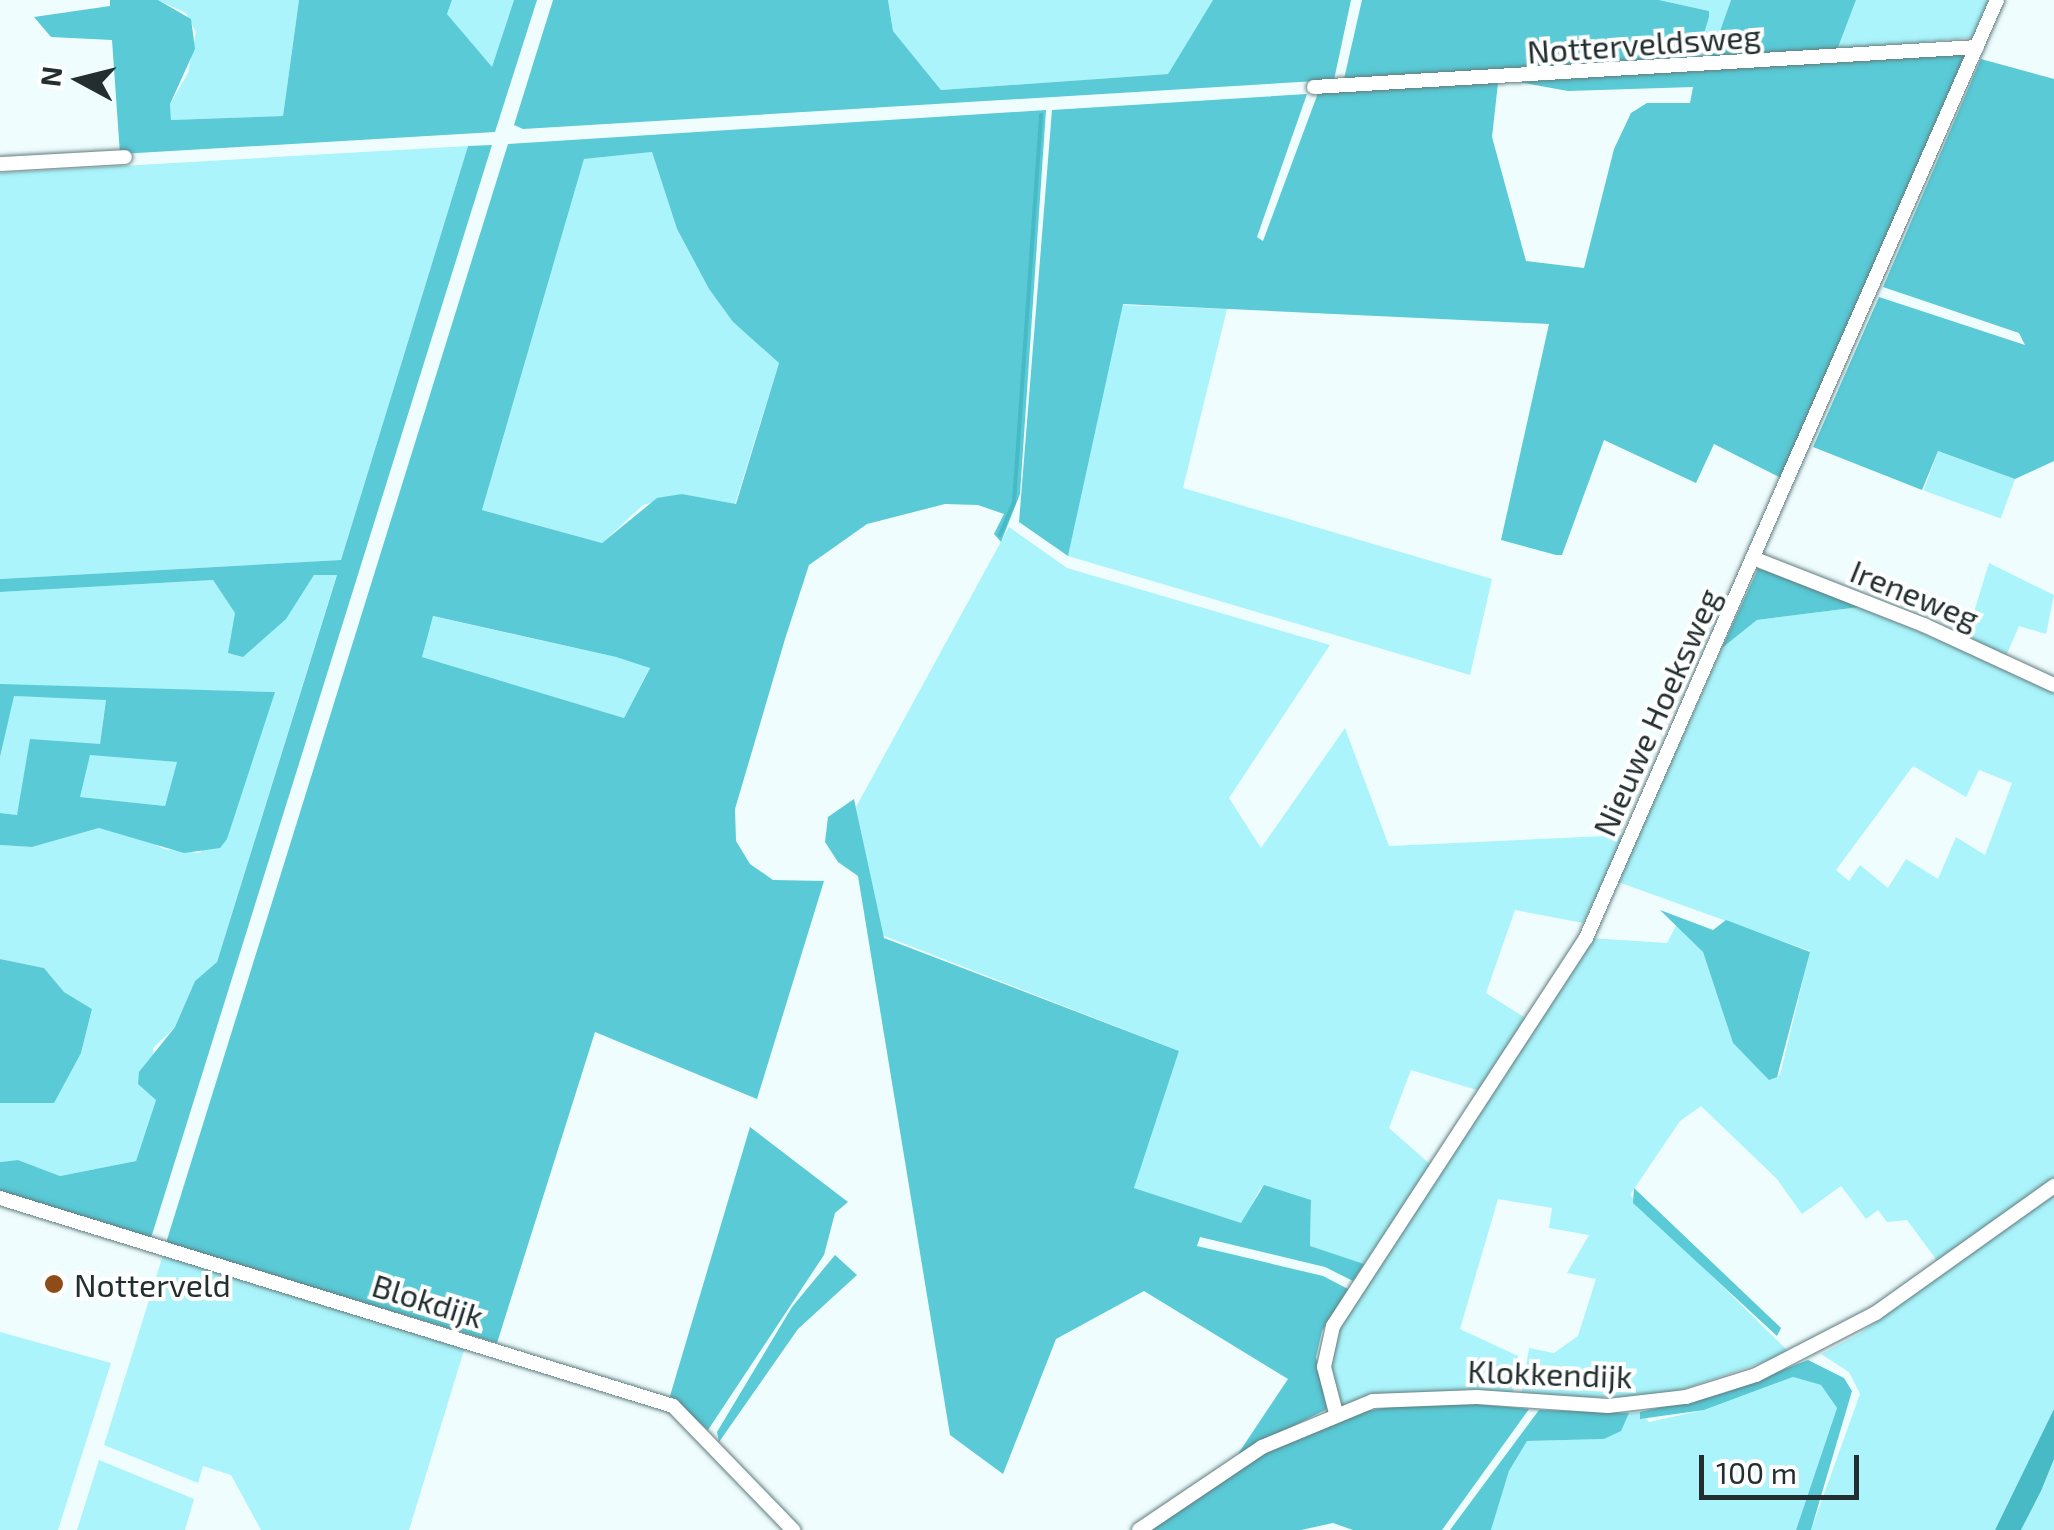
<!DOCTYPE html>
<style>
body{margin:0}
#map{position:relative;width:2054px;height:1530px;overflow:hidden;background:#f0fdfe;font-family:"Exo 2",sans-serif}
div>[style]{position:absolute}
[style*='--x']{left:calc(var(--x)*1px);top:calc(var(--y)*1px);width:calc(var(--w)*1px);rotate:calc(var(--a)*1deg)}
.green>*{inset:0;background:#abf4fb;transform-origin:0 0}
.forest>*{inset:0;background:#59cad6}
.water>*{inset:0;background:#47bac6}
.stream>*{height:4px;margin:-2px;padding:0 2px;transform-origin:2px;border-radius:2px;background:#47bac6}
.roads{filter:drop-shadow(0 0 2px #5e7c7f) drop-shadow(0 0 2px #5e7c7f)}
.minor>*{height:14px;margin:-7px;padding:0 7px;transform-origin:7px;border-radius:7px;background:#fff}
.dots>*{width:28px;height:28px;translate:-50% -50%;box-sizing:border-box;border:5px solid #fff;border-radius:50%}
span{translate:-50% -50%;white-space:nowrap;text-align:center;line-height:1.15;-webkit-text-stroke:8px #fff;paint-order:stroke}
.street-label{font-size:32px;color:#222e2f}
.poi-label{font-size:32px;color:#222e2f}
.left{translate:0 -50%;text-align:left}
.north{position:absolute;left:30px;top:30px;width:100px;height:100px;-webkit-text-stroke:8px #fff;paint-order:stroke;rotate:277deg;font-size:28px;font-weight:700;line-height:40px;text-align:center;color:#222e2f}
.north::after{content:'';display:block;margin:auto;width:35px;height:45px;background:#222e2f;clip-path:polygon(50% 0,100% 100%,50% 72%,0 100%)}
.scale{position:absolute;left:1699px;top:1455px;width:160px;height:45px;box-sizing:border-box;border:5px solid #222e2f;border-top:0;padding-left:12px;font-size:30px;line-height:35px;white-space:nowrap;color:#222e2f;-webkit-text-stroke:8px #fff;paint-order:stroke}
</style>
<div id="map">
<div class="green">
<i style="clip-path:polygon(158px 0,299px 0,283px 116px,171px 120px,170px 104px,188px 73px,196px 32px,186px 13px)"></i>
<i style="clip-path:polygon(452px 0,514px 0,492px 68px,447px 14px)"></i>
<i style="clip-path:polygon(888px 0,1213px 0,1168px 74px,941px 90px,893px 31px)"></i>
<i style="clip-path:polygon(1659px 0,1731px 0,1710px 59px,1696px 60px,1709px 11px)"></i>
<i style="clip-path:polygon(1856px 0,1994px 0,1978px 37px,1837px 50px)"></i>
<i style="clip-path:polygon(468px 146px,341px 560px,0 579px,0 173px)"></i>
<i style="clip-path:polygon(652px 152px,677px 229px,709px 289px,733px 322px,779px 363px,735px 504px,682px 494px,643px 505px,602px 543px,482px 510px,584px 159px)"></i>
<i style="clip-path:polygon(1120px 305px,1227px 309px,1183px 488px,1492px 579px,1470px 675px,1068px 556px)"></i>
<i style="left:1938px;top:451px;width:82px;height:42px;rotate:20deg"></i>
<i style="clip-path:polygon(1009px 527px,1067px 568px,1330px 645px,1229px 798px,1261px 848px,1345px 728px,1389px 846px,1627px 835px,1583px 923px,1515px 910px,1486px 993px,1527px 1019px,1480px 1091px,1411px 1070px,1389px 1128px,1431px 1165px,1364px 1264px,1310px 1247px,1311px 1201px,1261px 1187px,1242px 1224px,1134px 1188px,1179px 1051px,882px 935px,856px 807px)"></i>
<i style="clip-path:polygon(1989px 563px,2054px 595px,2046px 634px,2019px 626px,2006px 656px,1966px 638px)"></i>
<i style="clip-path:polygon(337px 574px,217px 962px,195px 981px,175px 1027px,153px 1048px,156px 1100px,136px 1161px,60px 1176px,18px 1160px,0 1162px,0 1103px,42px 1103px,81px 1053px,92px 1009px,64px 992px,44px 968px,0 959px,0 845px,32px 847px,99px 828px,135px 835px,164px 849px,200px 853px,275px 692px,0 686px,0 592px,213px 580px,235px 613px,232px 640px,296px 602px,314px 575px)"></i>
<i style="clip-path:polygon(evenodd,1860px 607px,2054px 688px,2054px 1178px,1938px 1262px,1907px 1220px,1887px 1222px,1878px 1210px,1866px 1219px,1841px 1186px,1802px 1214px,1777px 1179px,1701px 1106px,1680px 1121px,1630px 1195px,1790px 1353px,1660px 1397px,1521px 1397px,1529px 1348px,1554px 1353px,1578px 1336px,1596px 1279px,1567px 1273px,1589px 1235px,1549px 1228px,1552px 1208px,1498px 1199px,1460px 1329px,1518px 1356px,1512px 1397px,1421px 1392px,1340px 1405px,1329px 1372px,1332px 1337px,1590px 938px,1667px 943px,1677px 924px,1703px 952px,1733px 1043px,1769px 1079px,1780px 1075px,1810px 951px,1618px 882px,1722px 648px,1757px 620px,1860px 607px,1913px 766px,1966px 797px,1979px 770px,2012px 783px,1985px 855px,1956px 837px,1938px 879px,1906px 859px,1888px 888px,1860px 865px,1849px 881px,1836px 870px,1913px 766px)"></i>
<i style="clip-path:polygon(432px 616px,616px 657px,650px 667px,624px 718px,422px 657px)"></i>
<i style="clip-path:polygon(13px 696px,106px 699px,100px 744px,16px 815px,0 813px,0 757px)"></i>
<i style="clip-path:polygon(90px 754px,177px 762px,165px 806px,79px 797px)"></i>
<i style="clip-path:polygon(2054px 1195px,2054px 1409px,1995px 1530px,1811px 1530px,1860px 1394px,1849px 1372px,1821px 1354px,1859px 1334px)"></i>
<i style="clip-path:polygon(163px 1255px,465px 1347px,409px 1530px,261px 1530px,231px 1475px,203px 1466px,198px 1483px,104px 1445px)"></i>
<i style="clip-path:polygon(0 1332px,111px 1363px,58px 1530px,0 1530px)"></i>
<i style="clip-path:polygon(1793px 1377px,1821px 1385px,1837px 1408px,1796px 1530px,1491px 1530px,1509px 1471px,1527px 1441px,1604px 1439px,1629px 1413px,1640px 1412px,1649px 1422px,1704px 1410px)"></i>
<i style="clip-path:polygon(2054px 1459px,2054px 1530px,2021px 1530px,2041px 1491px)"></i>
<i style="clip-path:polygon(99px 1460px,194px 1499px,185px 1530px,77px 1530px)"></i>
</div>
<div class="forest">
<i style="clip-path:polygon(110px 0,158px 0,191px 19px,195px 49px,170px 104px,171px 120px,283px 116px,299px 0,452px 0,447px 14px,492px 67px,514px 0,537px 0,495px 132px,120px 154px,112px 40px,51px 37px,34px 17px,110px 6px)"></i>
<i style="clip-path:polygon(553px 0,888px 0,893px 31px,941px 90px,1168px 74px,1213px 0,1351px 0,1334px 80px,523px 129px,514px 125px)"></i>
<i style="clip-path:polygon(1362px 0,1659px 0,1709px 11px,1709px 17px,1696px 60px,1344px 79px)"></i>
<i style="clip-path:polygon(1731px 0,1856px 0,1837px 50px,1710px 59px)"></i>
<i style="clip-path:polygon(1968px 51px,1783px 479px,1714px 444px,1696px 483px,1604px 440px,1562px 555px,1556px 555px,1501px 540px,1549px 324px,1123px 304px,1068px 556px,1019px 522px,1052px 110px,1307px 94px,1257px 237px,1263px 241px,1318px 93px,1498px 83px,1492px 137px,1526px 261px,1584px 268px,1614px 149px,1631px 113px,1647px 103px,1690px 103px,1693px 87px,1568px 91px,1519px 82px)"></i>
<i style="clip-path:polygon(1981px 59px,2054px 79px,2054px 461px,2015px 479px,1938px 451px,1922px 490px,1813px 447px,1879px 297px,2025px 345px,2019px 333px,1883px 287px)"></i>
<i style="clip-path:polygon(evenodd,1046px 110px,1020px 494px,1001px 542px,994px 534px,1004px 514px,978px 505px,945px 504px,867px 524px,809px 565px,785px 639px,735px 809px,736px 841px,750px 864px,773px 880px,824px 881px,757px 1099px,595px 1032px,497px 1343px,166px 1243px,508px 144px,1046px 110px,652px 152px,677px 229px,709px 289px,733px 322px,779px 363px,736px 504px,682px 494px,657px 498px,602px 543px,482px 510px,584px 159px,652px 152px,1046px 110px,433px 616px,616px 657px,650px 668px,624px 718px,422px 657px,433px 616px)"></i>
<i style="clip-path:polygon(492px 145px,151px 1238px,0 1193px,0 1162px,18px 1160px,60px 1176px,136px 1161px,156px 1100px,138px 1084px,139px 1072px,175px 1027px,195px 981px,217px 962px,337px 575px,314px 575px,286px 619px,243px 657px,228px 653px,235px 613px,213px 580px,0 592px,0 579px,341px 560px,468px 146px)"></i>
<i style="clip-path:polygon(1758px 569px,1763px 570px,1860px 607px,1757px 620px,1722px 648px)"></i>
<i style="clip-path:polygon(evenodd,0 684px,275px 692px,227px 839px,220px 848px,184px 853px,99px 828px,32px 847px,0 845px,0 813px,17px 815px,30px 739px,100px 744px,106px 700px,14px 696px,0 757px,0 684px,90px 755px,177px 762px,165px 806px,80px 797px,90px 755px)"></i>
<i style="clip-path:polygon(854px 799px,884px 938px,1179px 1051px,1134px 1188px,1241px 1223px,1264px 1185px,1311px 1200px,1310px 1246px,1364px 1264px,1353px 1281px,1325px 1267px,1200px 1237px,1197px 1246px,1323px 1276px,1348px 1289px,1322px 1331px,1316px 1357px,1327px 1409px,1238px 1454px,1288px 1379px,1144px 1291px,1056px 1339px,1003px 1474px,950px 1435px,858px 876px,838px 862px,825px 842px,828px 817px)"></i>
<i style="clip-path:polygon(1660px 910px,1713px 930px,1726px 920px,1810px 952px,1777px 1077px,1769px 1080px,1733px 1043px,1703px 952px)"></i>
<i style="clip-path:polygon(0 959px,44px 968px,64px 992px,92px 1009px,81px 1053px,54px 1103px,0 1103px)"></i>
<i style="clip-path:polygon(750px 1127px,848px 1202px,835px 1213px,824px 1255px,708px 1430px,670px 1396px)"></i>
<i style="clip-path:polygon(1634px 1188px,1781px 1328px,1777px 1336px,1633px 1203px)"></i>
<i style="clip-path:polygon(835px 1255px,857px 1275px,798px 1329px,719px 1442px,717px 1432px,792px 1307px)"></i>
<i style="clip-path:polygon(1808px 1360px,1844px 1378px,1852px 1391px,1811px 1530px,1796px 1530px,1837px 1408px,1821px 1385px,1793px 1377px,1704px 1410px,1640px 1419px,1640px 1412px,1724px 1393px)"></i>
<i style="clip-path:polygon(1475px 1404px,1529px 1409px,1442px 1530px,1353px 1530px,1333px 1523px,1301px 1530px,1146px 1530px,1276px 1446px,1357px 1413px,1399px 1405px)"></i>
<i style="clip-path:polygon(1539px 1410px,1629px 1413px,1621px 1431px,1604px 1439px,1527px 1441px,1509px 1471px,1491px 1530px,1450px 1530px)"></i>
</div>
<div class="water">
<i style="clip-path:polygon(2054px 1409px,2054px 1459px,2041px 1491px,2021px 1530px,1995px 1530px)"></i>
</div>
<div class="stream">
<i style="--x:1000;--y:535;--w:36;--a:-67"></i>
<i style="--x:1014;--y:502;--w:388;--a:-86"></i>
</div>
<div class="roads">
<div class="minor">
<i style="--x:1314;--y:87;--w:664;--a:-3.45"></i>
<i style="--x:0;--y:164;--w:125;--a:-3.2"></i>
<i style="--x:1753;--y:558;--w:184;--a:21.4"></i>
<i style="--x:1924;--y:625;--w:143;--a:24.8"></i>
<i style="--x:0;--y:1198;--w:704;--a:17.17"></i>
<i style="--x:673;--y:1406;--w:173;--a:45.9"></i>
<i style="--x:1336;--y:1413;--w:48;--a:-104.6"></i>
<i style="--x:1324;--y:1367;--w:42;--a:-77.6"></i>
<i style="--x:1333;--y:1326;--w:463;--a:-56.9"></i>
<i style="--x:1586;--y:938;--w:1024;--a:-66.34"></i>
<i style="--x:1139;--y:1530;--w:148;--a:-34"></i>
<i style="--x:1262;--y:1447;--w:120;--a:-22.5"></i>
<i style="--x:1373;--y:1401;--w:104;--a:-2.2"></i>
<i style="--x:1477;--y:1397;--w:131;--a:3.9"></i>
<i style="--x:1608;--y:1406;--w:79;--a:-6.6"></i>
<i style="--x:1686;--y:1397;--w:73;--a:-17.4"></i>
<i style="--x:1756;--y:1375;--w:135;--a:-27.3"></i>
<i style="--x:1876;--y:1313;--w:219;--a:-35.5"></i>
</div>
</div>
<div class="dots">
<i style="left:54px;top:1284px;background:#8d4c18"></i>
</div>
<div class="street-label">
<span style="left:1644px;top:43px;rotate:-4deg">Notterveldsweg</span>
<span style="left:1915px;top:594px;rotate:22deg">Ireneweg</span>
<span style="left:1656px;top:712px;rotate:-66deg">Nieuwe Hoeksweg</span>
<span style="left:428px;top:1300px;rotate:17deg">Blokdijk</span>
<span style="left:1550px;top:1373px;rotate:2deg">Klokkendijk</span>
</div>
<div class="poi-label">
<span class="left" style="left:74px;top:1284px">Notterveld</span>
</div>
<div class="north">N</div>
<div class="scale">100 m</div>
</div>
